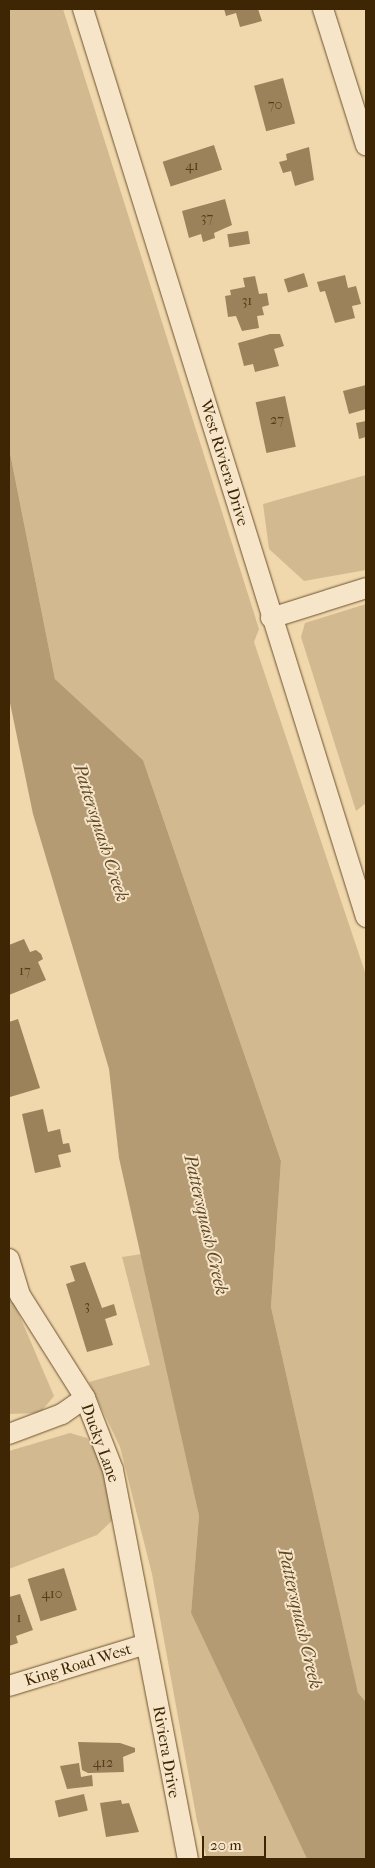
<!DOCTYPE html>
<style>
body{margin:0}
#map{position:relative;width:375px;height:1868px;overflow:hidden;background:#f1d7ac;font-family:"IM FELL French Canon",serif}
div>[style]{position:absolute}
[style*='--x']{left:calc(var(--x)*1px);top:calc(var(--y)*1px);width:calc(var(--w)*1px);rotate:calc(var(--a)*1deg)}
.green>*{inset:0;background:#d3b98f}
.water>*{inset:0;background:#b49b73}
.building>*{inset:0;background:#9b825b;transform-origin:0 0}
.roads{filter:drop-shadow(0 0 1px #6b522e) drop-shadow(0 0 1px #6b522e)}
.street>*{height:20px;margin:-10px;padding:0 10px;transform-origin:10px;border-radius:10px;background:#f6e5c9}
span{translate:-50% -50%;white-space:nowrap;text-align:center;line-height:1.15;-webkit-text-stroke:4px #f6e5c9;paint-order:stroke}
.number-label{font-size:14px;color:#553d1a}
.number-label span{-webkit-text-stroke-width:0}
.street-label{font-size:16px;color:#3e2604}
.water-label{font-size:18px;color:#614925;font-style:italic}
.frame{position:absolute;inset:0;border:10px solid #3e2604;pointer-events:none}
.scale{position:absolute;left:202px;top:1836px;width:64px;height:22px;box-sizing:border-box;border:2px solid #3e2604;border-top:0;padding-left:6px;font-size:15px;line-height:18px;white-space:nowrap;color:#3e2604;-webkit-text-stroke:4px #f6e5c9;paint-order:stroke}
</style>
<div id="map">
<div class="green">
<i style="clip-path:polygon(9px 9px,63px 9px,259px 629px,254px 642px,366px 975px,366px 1702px,358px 1694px,271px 1307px,281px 1161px,143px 760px,55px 679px,9px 448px)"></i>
<i style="clip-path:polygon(366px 475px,366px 570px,304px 581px,269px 549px,263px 504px)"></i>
<i style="clip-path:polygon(366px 604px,366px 803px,356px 811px,301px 637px,305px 623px)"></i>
<i style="clip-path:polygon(142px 1254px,199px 1516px,191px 1613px,307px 1859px,207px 1859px,197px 1821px,152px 1574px,120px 1447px,89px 1382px,150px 1365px,122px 1257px)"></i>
<i style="clip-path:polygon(9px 1291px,54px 1396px,40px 1413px,9px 1414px)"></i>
<i style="clip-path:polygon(70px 1433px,87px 1438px,100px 1457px,117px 1516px,97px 1535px,9px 1569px,9px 1451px)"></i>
</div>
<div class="water">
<i style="clip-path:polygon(9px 448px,55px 679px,143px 760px,281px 1161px,271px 1307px,358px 1693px,366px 1702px,366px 1859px,307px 1859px,191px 1613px,199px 1516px,119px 1158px,109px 1069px,33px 814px,9px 698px)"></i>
</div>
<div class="building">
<i style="clip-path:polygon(224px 9px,258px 9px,262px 21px,240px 27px,236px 13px,226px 16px)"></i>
<i style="left:283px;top:78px;width:47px;height:30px;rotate:75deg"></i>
<i style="left:214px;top:145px;width:26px;height:54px;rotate:72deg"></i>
<i style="clip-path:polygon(309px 147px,314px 180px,295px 186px,291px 171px,283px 173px,279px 162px,287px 160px,286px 154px)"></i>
<i style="clip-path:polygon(225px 199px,232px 225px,214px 233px,215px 238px,203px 242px,201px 234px,189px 238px,182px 211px)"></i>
<i style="left:248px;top:231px;width:13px;height:21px;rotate:81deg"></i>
<i style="left:304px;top:273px;width:14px;height:21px;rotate:73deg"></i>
<i style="clip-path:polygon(345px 275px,348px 288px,356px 286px,361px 304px,352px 306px,355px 318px,335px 323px,325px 291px,320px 292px,317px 282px)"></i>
<i style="clip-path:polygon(255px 276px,259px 294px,267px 293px,269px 305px,262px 307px,264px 315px,257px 316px,259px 328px,242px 331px,236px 316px,228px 317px,225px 296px,231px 295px,230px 290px,245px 287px,243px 278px)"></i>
<i style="clip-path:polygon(270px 334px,280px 334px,284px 346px,274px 349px,279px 366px,255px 372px,253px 364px,244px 366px,238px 343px)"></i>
<i style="clip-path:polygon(366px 385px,366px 409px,349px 414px,343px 391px)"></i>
<i style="left:285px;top:396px;width:52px;height:30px;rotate:78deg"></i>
<i style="clip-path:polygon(366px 421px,366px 437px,359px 439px,356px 423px)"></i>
<i style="clip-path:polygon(24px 939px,30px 952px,36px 950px,41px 954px,43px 959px,38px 962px,46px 980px,9px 995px,9px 945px)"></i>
<i style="clip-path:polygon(18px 1019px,40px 1088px,10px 1097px,9px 1022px)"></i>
<i style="clip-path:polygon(43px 1109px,48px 1132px,60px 1129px,63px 1144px,69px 1143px,71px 1152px,58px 1155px,61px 1167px,35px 1173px,22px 1114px)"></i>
<i style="clip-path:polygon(85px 1262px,102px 1308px,114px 1304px,117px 1315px,105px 1319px,113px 1345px,87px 1352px,66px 1284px,75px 1281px,70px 1266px)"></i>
<i style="left:64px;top:1568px;width:44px;height:38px;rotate:73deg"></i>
<i style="clip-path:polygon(20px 1594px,33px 1630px,16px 1636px,18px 1643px,9px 1646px,9px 1597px)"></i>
<i style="clip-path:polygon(78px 1742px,120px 1743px,135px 1748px,135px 1752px,123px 1757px,124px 1772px,88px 1773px,82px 1770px)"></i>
<i style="clip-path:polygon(79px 1763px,81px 1777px,92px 1775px,93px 1786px,67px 1789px,60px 1766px)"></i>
<i style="left:84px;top:1794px;width:17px;height:30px;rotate:77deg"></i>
<i style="clip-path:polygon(121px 1800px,122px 1804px,129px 1803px,139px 1832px,106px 1837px,100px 1803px)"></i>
</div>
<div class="roads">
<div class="street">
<i style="--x:83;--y:9;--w:951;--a:72.69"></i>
<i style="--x:323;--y:9;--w:143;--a:72.5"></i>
<i style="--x:271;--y:618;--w:100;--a:-17.5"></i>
<i style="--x:9;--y:1259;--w:38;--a:73"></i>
<i style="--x:20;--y:1295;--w:122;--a:57.7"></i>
<i style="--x:85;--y:1398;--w:77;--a:68.7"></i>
<i style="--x:113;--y:1470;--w:396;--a:79.1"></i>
<i style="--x:9;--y:1434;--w:57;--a:-20.7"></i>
<i style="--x:62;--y:1414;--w:28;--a:-35"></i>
<i style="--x:9;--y:1686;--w:143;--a:-17"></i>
</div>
</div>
<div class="number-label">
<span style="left:275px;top:105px">70</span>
<span style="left:192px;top:166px">41</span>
<span style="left:207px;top:218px">37</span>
<span style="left:247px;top:301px">31</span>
<span style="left:277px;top:420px">27</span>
<span style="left:25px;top:971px">17</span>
<span style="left:87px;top:1306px">3</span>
<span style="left:52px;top:1594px">410</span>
<span style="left:19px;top:1618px">1</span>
<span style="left:103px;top:1763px">412</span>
</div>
<div class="street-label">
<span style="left:224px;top:463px;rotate:73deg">West Riviera Drive</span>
<span style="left:100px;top:1443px;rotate:70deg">Ducky Lane</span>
<span style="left:78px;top:1665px;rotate:-17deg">King Road West</span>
<span style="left:166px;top:1752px;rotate:80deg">Riviera Drive</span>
</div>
<div class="water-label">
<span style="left:100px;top:833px;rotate:72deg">Pattersquash Creek</span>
<span style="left:205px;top:1225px;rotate:77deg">Pattersquash Creek</span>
<span style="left:299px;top:1619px;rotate:77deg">Pattersquash Creek</span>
</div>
<div class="frame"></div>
<div class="scale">20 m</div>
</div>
